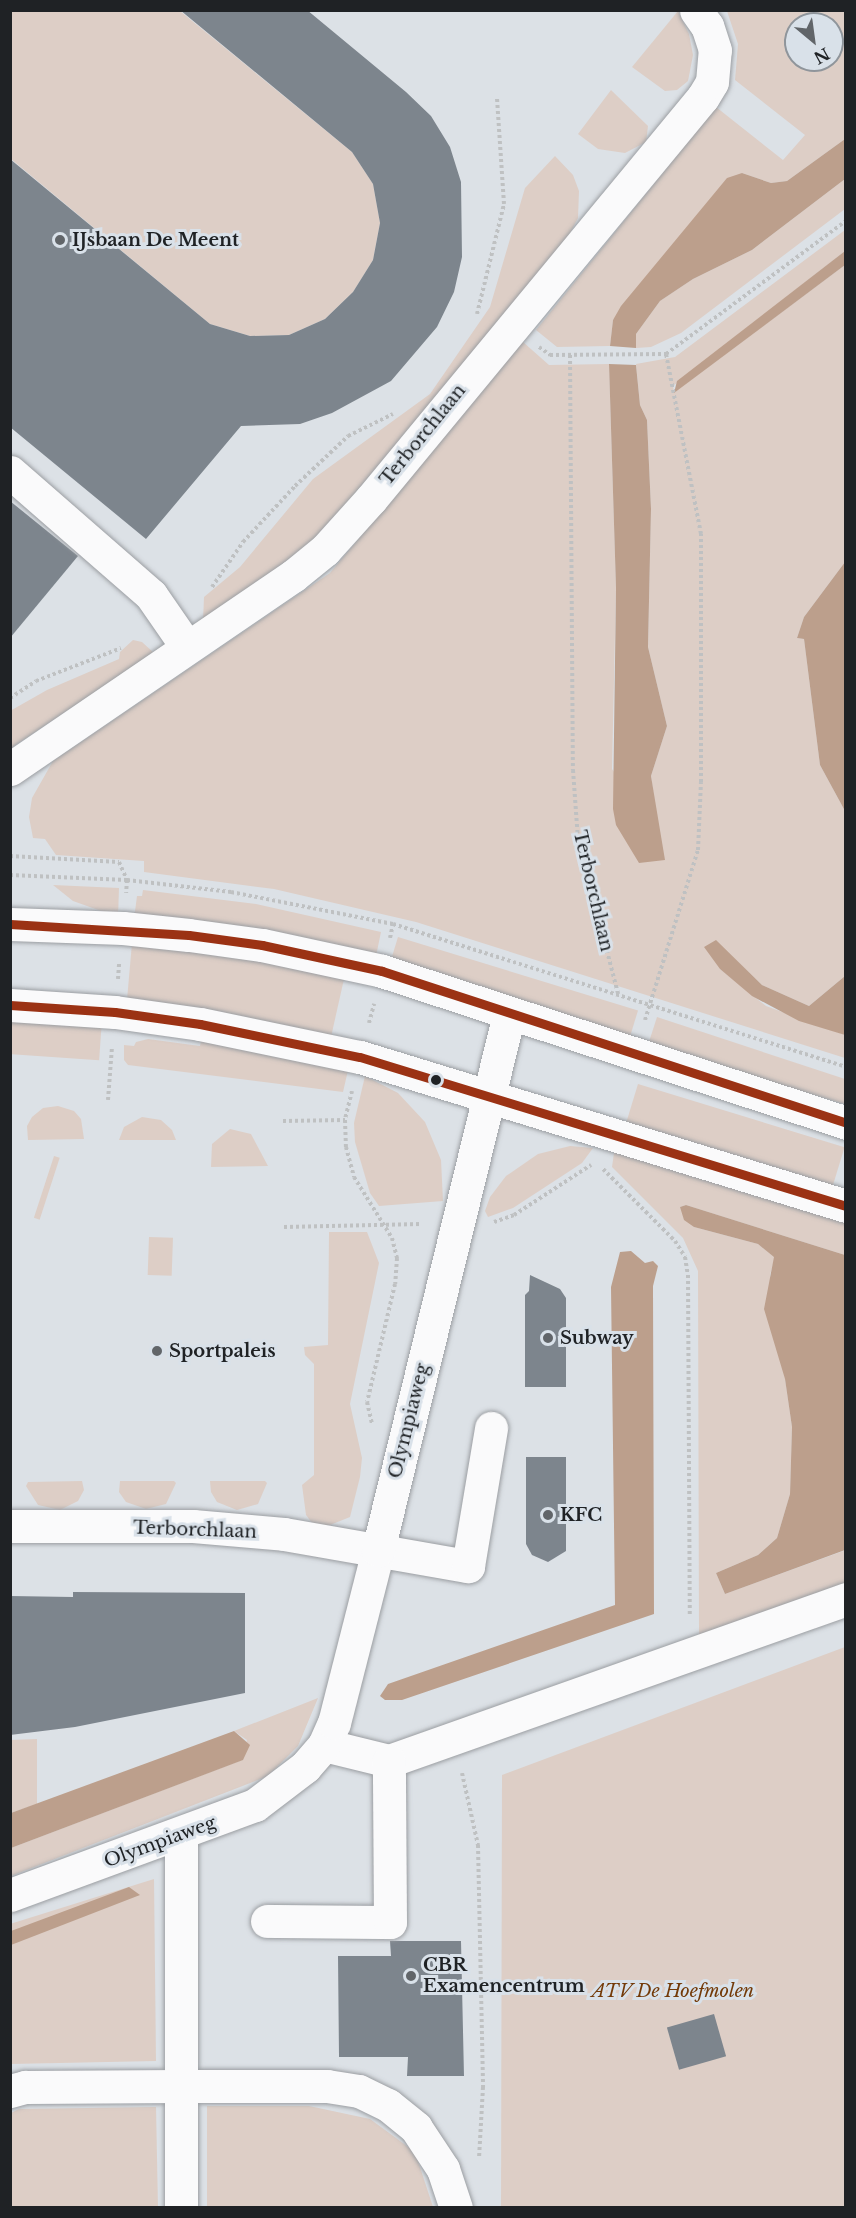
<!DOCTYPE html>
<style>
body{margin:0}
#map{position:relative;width:856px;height:2218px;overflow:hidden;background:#dce1e6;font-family:"Libre Baskerville",serif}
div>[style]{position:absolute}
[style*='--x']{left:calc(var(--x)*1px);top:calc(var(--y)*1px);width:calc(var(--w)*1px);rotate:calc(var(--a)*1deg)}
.green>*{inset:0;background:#ddcec6;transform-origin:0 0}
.water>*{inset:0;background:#bc9f8c}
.building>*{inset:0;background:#7d858d;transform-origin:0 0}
.path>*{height:4px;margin-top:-2px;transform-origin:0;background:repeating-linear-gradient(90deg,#bfc1c2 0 3px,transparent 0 6px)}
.roads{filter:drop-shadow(0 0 2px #9b9ea2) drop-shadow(0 0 2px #9b9ea2)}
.minor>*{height:33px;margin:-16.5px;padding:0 16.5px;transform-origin:16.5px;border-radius:16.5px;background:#fafafb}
.major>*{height:33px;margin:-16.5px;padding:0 16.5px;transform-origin:16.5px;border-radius:16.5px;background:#fafafb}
.bus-1>*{height:9px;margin:-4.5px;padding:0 4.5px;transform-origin:4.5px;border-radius:4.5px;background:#9b3214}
.dots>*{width:16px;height:16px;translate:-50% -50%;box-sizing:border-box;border:3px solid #d9e1e9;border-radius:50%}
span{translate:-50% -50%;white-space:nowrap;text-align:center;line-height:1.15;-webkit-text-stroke:6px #d9e1e9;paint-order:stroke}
.poi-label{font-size:18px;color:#1f2225;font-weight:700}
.left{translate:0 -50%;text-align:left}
.street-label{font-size:18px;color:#1f2225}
.park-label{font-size:18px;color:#733a08;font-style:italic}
.frame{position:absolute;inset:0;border:12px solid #1f2225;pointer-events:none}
.north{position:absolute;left:784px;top:12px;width:60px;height:60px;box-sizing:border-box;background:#d9e1e9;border:2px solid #8f959b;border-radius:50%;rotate:151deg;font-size:16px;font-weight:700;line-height:24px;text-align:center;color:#1f2225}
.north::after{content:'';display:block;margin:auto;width:21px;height:27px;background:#616569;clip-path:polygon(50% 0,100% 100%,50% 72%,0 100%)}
</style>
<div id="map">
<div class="green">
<i style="clip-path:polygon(10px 11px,180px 11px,352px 152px,373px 184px,380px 223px,373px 260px,353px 292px,325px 319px,289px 335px,250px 336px,210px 324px,11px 159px)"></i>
<i style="clip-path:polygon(678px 11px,689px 34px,693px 55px,688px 81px,677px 90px,665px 91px,632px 67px)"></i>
<i style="clip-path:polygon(evenodd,727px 11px,845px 11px,845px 139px,787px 181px,771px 183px,742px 173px,613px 320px,610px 346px,557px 347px,536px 330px,716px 107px,783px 160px,805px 135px,735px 80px,738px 44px,727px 11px,796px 24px,832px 24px,832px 60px,796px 60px,796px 24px)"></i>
<i style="clip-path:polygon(611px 90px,648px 126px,646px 142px,625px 153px,598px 149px,578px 134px)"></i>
<i style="clip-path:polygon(555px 156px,573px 175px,579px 191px,578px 218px,568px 237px,317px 539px,203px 621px,204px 597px,240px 567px,313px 479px,430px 394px,490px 307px,525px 188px)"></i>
<i style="clip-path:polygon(845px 179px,845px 209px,681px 333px,651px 347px,636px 348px,636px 334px,660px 301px,693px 279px,752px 250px)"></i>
<i style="clip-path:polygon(845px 230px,845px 251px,673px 386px,674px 392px,845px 265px,845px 562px,804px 617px,797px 638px,804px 639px,820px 765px,845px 811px,845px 976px,809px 1006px,762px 985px,716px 941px,720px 969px,766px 1006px,845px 1035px,845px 1058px,416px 922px,274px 889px,144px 872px,144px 861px,56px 855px,45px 839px,33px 838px,29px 817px,32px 798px,53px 761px,330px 573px,523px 342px,549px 365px,609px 364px,616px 588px,612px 769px,660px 840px,651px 776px,667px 726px,648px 647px,651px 509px,647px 420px,640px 405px,636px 364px,675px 357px)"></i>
<i style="clip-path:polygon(133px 640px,142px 642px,154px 653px,11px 748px,10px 711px,47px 690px,119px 659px,120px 652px)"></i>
<i style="clip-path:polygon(53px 885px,119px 888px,118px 917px,73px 901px)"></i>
<i style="clip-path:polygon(143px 890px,256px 904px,381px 932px,375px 961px,134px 919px,137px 896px,142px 896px)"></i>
<i style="left:398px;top:937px;width:251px;height:29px;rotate:17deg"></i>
<i style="clip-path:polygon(132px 943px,238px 956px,344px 979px,331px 1037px,127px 1000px)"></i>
<i style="left:11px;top:1016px;width:91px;height:38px;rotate:4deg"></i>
<i style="clip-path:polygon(657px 1017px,845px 1079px,845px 1104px,648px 1045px)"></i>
<i style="clip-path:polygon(202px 1036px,349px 1066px,343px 1092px,128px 1065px,124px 1060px,124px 1045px,134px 1046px,136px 1042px,148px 1039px,200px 1046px)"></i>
<i style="clip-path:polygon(365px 1076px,398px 1093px,425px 1122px,441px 1160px,443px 1201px,379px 1206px,370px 1193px,355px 1142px,354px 1123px)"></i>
<i style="left:638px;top:1084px;width:216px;height:42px;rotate:17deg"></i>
<i style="clip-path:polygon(58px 1106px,74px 1111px,81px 1119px,84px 1139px,28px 1140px,27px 1126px,32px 1117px,43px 1108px)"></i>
<i style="clip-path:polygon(142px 1117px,161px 1120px,172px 1130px,176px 1140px,119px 1140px,124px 1127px)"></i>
<i style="clip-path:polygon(230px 1129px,251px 1134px,268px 1166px,211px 1167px,212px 1144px)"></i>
<i style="clip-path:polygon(570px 1146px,593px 1148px,582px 1163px,513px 1208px,488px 1217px,485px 1211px,490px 1197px,506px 1176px,538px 1154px)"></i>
<i style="clip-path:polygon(615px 1146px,845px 1217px,845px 1255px,686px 1205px,680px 1207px,694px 1227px,758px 1244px,775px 1257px,770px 1275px,792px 1427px,790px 1494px,777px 1538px,758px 1555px,716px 1573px,725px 1594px,846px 1550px,845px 1584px,699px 1637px,698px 1271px,683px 1238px,612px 1167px)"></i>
<i style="left:54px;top:1156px;width:6px;height:65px;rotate:18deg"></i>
<i style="clip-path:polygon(329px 1232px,367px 1232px,379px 1263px,350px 1404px,362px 1458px,360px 1477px,350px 1517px,325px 1527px,312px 1523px,306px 1515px,302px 1485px,314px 1475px,314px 1364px,305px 1355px,304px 1347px,328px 1345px)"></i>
<i style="left:149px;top:1237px;width:24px;height:38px;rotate:2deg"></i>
<i style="clip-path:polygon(82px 1481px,84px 1490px,78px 1501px,60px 1510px,38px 1505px,26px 1486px,28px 1482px)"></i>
<i style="clip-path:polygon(120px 1481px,174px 1481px,176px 1483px,166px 1504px,146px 1509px,126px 1502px,119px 1492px)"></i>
<i style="clip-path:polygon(210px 1481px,265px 1481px,267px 1483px,258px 1504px,237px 1510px,217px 1502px,211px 1492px)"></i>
<i style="clip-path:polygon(845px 1647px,845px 2207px,501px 2208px,502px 1775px)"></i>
<i style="clip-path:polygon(318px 1698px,298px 1746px,268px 1776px,11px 1876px,11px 1848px,242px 1760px,247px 1740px,234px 1731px)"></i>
<i style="clip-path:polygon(37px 1739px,37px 1804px,11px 1813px,10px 1740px)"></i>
<i style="clip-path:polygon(154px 1879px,156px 2061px,11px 2064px,10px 1924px)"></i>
<i style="clip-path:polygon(207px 2106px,309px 2106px,370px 2119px,415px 2152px,433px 2207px,207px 2207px)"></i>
<i style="clip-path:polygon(156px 2107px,158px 2207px,11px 2207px,11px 2113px,19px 2109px)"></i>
</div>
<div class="water">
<i style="clip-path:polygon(845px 139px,845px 179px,752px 250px,693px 279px,660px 301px,636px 334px,636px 348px,610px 346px,613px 320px,621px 306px,727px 178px,742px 173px,771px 183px,787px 181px)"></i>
<i style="clip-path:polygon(845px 251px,845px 265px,674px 393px,677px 381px)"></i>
<i style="clip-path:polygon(609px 364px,636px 365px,640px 405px,647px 420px,651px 509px,648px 647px,667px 726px,651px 776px,665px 860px,639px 863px,616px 825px,613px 809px,616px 588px)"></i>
<i style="clip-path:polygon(845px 562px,845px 811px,820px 765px,804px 639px,797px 638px,804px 617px)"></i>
<i style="clip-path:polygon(716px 940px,762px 985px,809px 1006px,845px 976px,845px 1035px,799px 1021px,752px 996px,720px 969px,704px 947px)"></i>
<i style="clip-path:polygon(686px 1205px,845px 1255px,845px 1550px,725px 1594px,716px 1573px,758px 1555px,777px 1538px,790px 1494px,792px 1427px,785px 1379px,764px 1309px,774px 1257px,758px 1244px,694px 1227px,684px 1220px,680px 1207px)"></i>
<i style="clip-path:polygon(631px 1251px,645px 1263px,653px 1261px,658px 1266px,653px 1286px,654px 1614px,402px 1700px,385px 1700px,380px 1696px,388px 1684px,615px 1605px,611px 1287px,620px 1252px)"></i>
<i style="clip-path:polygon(234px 1731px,250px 1745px,243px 1760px,11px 1848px,11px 1813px)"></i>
<i style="clip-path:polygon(129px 1887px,140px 1895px,11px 1945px,11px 1931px)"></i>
</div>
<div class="building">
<i style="clip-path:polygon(180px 10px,307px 10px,406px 92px,431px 116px,450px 147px,461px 182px,462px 257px,454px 292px,437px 327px,391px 381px,332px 413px,300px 424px,241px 426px,146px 539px,10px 427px,10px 159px,210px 324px,250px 336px,289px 335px,325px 319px,353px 292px,373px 260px,380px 223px,373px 184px,352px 152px)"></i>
<i style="clip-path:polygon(10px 501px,78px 556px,10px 638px)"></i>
<i style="clip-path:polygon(530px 1275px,560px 1289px,566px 1298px,566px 1387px,525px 1387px,525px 1295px,529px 1291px)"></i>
<i style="clip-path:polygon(526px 1457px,566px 1457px,566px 1551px,548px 1562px,532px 1555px,526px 1544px)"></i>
<i style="clip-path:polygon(73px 1592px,245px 1593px,245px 1693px,75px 1727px,10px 1735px,10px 1596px,73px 1597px)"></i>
<i style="clip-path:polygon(390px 1941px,461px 1941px,464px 2076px,407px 2076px,408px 2057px,339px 2057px,338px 1956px,391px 1956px)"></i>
<i style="left:714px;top:2014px;width:44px;height:49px;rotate:74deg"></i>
</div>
<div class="path">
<i style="--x:477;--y:314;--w:113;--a:-76.2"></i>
<i style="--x:504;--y:204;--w:106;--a:-93.8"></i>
<i style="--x:539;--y:347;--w:14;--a:36"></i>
<i style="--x:550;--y:355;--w:116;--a:-0.5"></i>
<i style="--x:666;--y:354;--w:224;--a:-36.5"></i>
<i style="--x:570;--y:355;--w:415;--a:89.6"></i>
<i style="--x:573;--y:770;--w:70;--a:85.9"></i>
<i style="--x:578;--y:840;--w:159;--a:75.4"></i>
<i style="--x:212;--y:587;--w:55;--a:-55.4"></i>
<i style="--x:243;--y:542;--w:76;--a:-47.1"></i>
<i style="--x:295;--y:486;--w:73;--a:-43.3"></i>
<i style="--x:348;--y:436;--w:50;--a:-26.1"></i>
<i style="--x:10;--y:698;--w:31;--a:-33"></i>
<i style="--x:36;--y:681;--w:91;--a:-21.2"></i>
<i style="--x:10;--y:856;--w:109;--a:3.2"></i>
<i style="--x:119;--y:862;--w:20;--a:66"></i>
<i style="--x:127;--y:880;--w:13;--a:94"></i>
<i style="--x:10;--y:875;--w:117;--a:2.4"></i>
<i style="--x:127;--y:880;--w:105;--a:6.6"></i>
<i style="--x:231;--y:892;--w:165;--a:11.2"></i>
<i style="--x:393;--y:924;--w:475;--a:17.5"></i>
<i style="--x:390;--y:938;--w:14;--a:-78"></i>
<i style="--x:118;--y:979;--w:16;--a:-86"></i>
<i style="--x:645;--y:1020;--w:178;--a:-72.7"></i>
<i style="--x:698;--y:850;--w:68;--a:-87.5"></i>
<i style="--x:701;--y:782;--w:248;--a:-90"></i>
<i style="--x:701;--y:534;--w:183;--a:-101"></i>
<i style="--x:369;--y:1023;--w:20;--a:-75"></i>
<i style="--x:352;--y:1091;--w:30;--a:104"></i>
<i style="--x:345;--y:1120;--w:27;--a:88"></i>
<i style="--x:346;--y:1147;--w:31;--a:75"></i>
<i style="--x:354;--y:1177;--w:72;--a:58.1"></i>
<i style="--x:392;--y:1238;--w:21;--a:76"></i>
<i style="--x:397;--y:1258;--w:26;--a:94"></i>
<i style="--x:395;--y:1284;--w:121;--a:103.3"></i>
<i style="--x:367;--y:1402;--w:22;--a:77"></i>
<i style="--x:108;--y:1100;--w:53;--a:-85.7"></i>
<i style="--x:283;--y:1121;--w:62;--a:-0.9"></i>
<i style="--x:603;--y:1169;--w:102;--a:45"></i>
<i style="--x:675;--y:1241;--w:19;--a:58"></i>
<i style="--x:685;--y:1257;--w:18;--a:81"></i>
<i style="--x:688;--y:1275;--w:342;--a:89.7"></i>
<i style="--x:494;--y:1222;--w:21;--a:-19"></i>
<i style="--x:514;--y:1215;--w:92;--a:-33"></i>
<i style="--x:284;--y:1227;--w:137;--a:-1.3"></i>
<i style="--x:462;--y:1773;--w:74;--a:77.5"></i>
<i style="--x:478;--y:1845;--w:242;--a:88.8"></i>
<i style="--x:483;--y:2087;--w:72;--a:93.2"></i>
</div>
<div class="roads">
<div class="minor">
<i style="--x:10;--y:472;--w:187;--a:41.1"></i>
<i style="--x:151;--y:595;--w:63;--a:55.3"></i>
<i style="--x:10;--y:769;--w:343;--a:-34.3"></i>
<i style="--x:293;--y:576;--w:41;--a:-39.1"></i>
<i style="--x:325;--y:550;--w:69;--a:-48"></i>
<i style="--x:371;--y:499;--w:521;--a:-50.45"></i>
<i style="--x:703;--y:97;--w:17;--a:-59"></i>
<i style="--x:712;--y:82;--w:32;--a:-85"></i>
<i style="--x:715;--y:50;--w:25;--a:-108"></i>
<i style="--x:707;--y:26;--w:19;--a:-125"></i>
<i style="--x:10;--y:1526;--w:183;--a:0"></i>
<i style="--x:193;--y:1526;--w:91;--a:5"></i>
<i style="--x:284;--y:1534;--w:187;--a:9.9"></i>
<i style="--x:468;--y:1566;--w:140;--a:-80.5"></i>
<i style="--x:324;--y:1745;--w:67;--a:13.8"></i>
<i style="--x:389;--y:1761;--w:485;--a:-19.5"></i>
<i style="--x:181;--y:1834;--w:374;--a:90"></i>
<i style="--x:10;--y:1895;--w:261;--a:-20.2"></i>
<i style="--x:255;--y:1805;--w:63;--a:-37.2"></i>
<i style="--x:305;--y:1767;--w:29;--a:-49"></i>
<i style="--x:324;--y:1745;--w:24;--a:-66"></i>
<i style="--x:334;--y:1723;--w:179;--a:-75.7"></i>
<i style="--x:378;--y:1550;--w:552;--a:-76.27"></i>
<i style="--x:267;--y:1921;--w:123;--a:0.5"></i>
<i style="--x:390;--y:1922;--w:161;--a:-90.4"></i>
<i style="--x:10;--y:2091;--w:16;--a:-15"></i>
<i style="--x:25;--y:2087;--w:155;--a:-0.4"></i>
<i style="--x:180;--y:2086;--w:147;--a:0"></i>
<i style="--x:327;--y:2086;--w:32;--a:9"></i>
<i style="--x:359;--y:2091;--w:32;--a:26"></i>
<i style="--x:388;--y:2105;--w:36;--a:39"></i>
<i style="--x:416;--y:2128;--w:49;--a:56.6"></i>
<i style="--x:443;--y:2169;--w:41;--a:71.6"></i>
</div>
<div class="major">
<i style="--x:10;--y:924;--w:113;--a:2"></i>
<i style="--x:123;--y:928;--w:66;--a:6.1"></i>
<i style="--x:189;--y:935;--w:74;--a:7.8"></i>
<i style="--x:262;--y:945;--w:123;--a:12.2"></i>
<i style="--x:382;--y:971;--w:488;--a:18.1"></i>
<i style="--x:10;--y:1005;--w:105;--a:3.8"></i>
<i style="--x:115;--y:1012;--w:86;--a:8"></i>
<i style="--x:200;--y:1024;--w:163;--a:11.7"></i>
<i style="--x:360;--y:1057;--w:508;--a:17.04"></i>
</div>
</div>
<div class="bus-1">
<i style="--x:10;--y:924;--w:179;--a:3.5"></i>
<i style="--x:189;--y:935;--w:74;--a:7.8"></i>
<i style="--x:262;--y:945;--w:123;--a:12.2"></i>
<i style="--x:382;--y:971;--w:488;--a:18.1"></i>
<i style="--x:10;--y:1005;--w:105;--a:3.8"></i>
<i style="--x:115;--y:1012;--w:86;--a:8"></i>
<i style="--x:200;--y:1024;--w:163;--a:11.7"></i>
<i style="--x:360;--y:1057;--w:508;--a:17.04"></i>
</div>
<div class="dots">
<i style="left:60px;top:240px;background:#616569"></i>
<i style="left:436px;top:1080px;background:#1f2225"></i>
<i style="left:548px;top:1338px;background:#616569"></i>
<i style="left:157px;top:1351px;background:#616569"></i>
<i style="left:548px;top:1515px;background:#616569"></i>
<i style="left:411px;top:1976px;background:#616569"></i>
</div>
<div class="poi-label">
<span class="left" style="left:72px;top:240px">IJsbaan De Meent</span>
<span class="left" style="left:560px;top:1338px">Subway</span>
<span class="left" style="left:169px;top:1351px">Sportpaleis</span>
<span class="left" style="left:560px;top:1515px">KFC</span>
<span class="left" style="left:423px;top:1976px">CBR<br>Examencentrum</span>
</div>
<div class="street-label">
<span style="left:423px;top:435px;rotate:-51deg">Terborchlaan</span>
<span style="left:593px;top:891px;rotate:77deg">Terborchlaan</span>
<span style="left:409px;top:1421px;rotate:-76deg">Olympiaweg</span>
<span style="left:195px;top:1530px;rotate:2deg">Terborchlaan</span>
<span style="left:160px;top:1842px;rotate:-20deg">Olympiaweg</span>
</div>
<div class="park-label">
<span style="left:673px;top:1991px">ATV De Hoefmolen</span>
</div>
<div class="frame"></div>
<div class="north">N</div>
</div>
